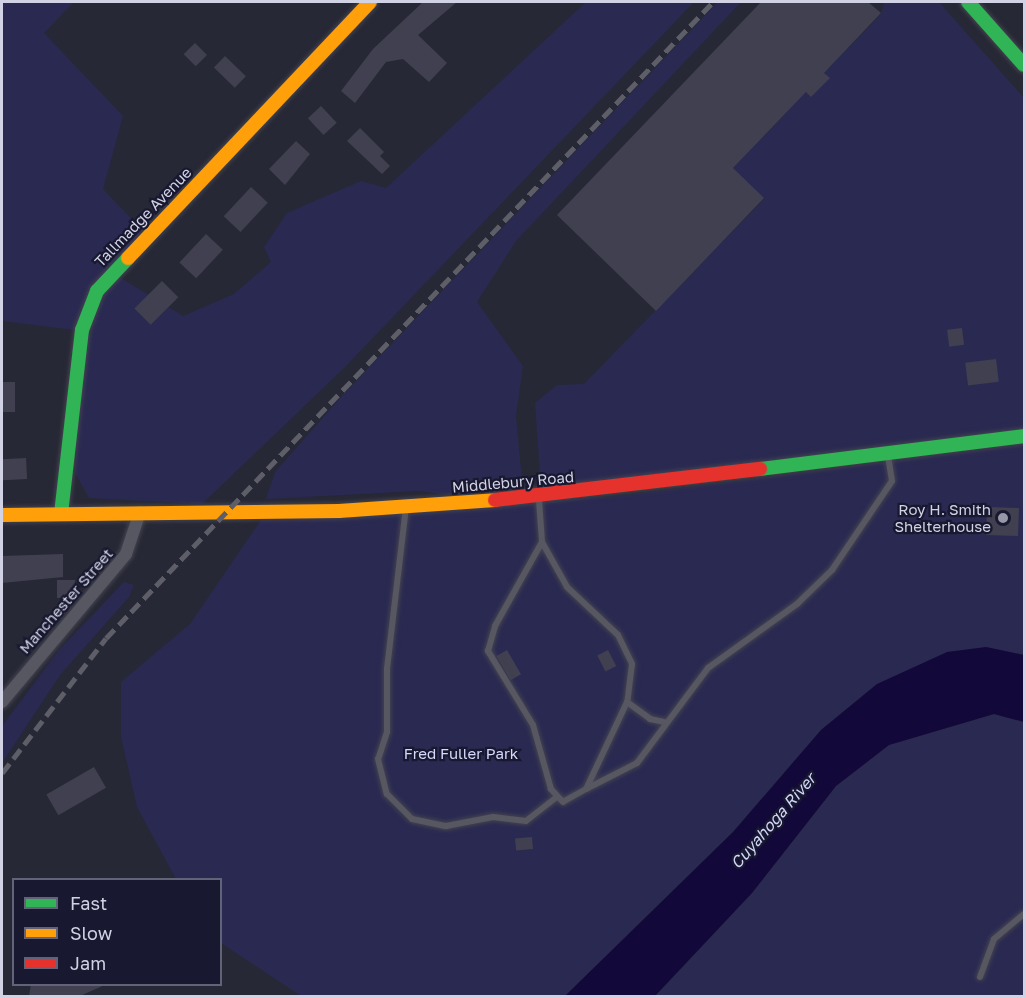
<!DOCTYPE html>
<style>
body{margin:0}
#map{position:relative;width:1026px;height:998px;overflow:hidden;background:#272835;font-family:"Golos Text",sans-serif}
div>[style]{position:absolute}
[style*='--x']{left:calc(var(--x)*1px);top:calc(var(--y)*1px);width:calc(var(--w)*1px);rotate:calc(var(--a)*1deg)}
.green>*{inset:0;background:#2a2952}
.water>*{inset:0;background:#12093a}
.building>*{inset:0;background:#404050;transform-origin:0 0}
.roads{filter:drop-shadow(0 0 2px #434350) drop-shadow(0 0 2px #434350)}
.lane>*{height:6px;margin:-3px;padding:0 3px;transform-origin:3px;border-radius:3px;background:#565761}
.street>*{height:12px;margin:-6px;padding:0 6px;transform-origin:6px;border-radius:6px;background:#565761}
.fast>*{height:14px;margin:-7px;padding:0 7px;transform-origin:7px;border-radius:7px;background:#30b455}
.slow>*{height:14px;margin:-7px;padding:0 7px;transform-origin:7px;border-radius:7px;background:#ff9f0a}
.jam>*{height:14px;margin:-7px;padding:0 7px;transform-origin:7px;border-radius:7px;background:#e5322d}
.rail>*{height:4.5px;margin-top:-2.25px;transform-origin:0;background:repeating-linear-gradient(90deg,#5e5e68 0 12px,transparent 0 18px)}
.dots>*{width:16px;height:16px;translate:-50% -50%;box-sizing:border-box;border:3px solid #181830;border-radius:50%}
span{translate:-50% -50%;white-space:nowrap;text-align:center;line-height:1.15;-webkit-text-stroke:4.5px #181830;paint-order:stroke}
.street-label{font-size:15px;color:#d1d3e4}
.poi-label{font-size:15px;color:#d1d3e4}
.right{translate:-100% -50%;text-align:right}
.park-label{font-size:15px;color:#d6d8fc}
.water-label{font-size:16px;color:#d3d6f9;font-style:italic}
.frame{position:absolute;inset:0;border:3px solid #d1d3e4;pointer-events:none}
.legend{position:absolute;left:12px;top:878px;width:210px;height:108px;box-sizing:border-box;background:#181830;border:2px solid #626378;margin:0;padding:8px 10px;list-style:none;font-size:18px;color:#d1d3e4}
.legend li{display:flex;align-items:center;gap:12px;height:30px}
.legend b{width:30px;border:2px solid #626378}
</style>
<div id="map">
<div class="green">
<i style="clip-path:polygon(2px 2px,74px 2px,44px 33px,123px 116px,103px 189px,147px 235px,111px 272px,183px 316px,234px 294px,271px 262px,264px 247px,287px 213px,361px 181px,386px 188px,586px 2px,694px 2px,344px 368px,202px 504px,89px 498px,75px 473px,82px 331px,2px 321px)"></i>
<i style="clip-path:polygon(718px 2px,741px 2px,516px 241px,477px 302px,523px 366px,516px 416px,522px 480px,516px 489px,467px 490px,453px 496px,420px 491px,266px 499px,275px 472px,342px 396px)"></i>
<i style="clip-path:polygon(884px 2px,939px 2px,1024px 98px,1024px 429px,562px 489px,540px 474px,535px 403px,557px 385px,584px 384px,764px 199px,733px 168px,806px 92px,811px 97px,829px 78px,824px 73px,881px 14px)"></i>
<i style="clip-path:polygon(1024px 444px,1024px 655px,986px 647px,877px 684px,821px 730px,733px 832px,565px 996px,301px 996px,221px 943px,220px 880px,176px 879px,137px 807px,121px 737px,121px 682px,190px 624px,261px 520px,620px 496px)"></i>
<i style="clip-path:polygon(124px 582px,134px 585px,129px 597px,60px 675px,2px 763px,2px 726px,59px 650px)"></i>
<i style="clip-path:polygon(994px 714px,1024px 722px,1024px 996px,655px 996px,752px 893px,836px 786px,889px 745px)"></i>
</div>
<div class="water">
<i style="clip-path:polygon(986px 647px,1024px 655px,1024px 722px,994px 714px,889px 745px,836px 786px,752px 893px,655px 996px,565px 996px,733px 832px,821px 730px,877px 684px,947px 652px)"></i>
</div>
<div class="building">
<i style="clip-path:polygon(423px 2px,457px 2px,418px 35px,447px 63px,429px 82px,403px 59px,386px 62px,355px 103px,341px 91px,373px 49px)"></i>
<i style="clip-path:polygon(761px 2px,868px 2px,881px 13px,824px 73px,830px 78px,811px 97px,806px 92px,733px 168px,764px 198px,656px 311px,557px 215px)"></i>
<i style="left:195px;top:43px;width:17px;height:16px;rotate:45deg"></i>
<i style="left:225px;top:56px;width:29px;height:16px;rotate:44deg"></i>
<i style="left:321px;top:106px;width:23px;height:18px;rotate:47deg"></i>
<i style="clip-path:polygon(360px 128px,384px 152px,380px 156px,390px 166px,382px 174px,347px 141px)"></i>
<i style="clip-path:polygon(296px 141px,310px 154px,285px 185px,269px 169px)"></i>
<i style="left:251px;top:187px;width:23px;height:40px;rotate:43deg"></i>
<i style="left:206px;top:234px;width:23px;height:39px;rotate:43deg"></i>
<i style="left:162px;top:281px;width:23px;height:39px;rotate:45deg"></i>
<i style="left:962px;top:328px;width:17px;height:15px;rotate:83deg"></i>
<i style="left:996px;top:359px;width:23px;height:31px;rotate:83deg"></i>
<i style="left:2px;top:382px;width:13px;height:30px"></i>
<i style="left:26px;top:458px;width:21px;height:24px;rotate:87deg"></i>
<i style="left:987px;top:507px;width:32px;height:28px;rotate:2deg"></i>
<i style="clip-path:polygon(63px 554px,63px 577px,2px 583px,2px 556px)"></i>
<i style="left:57px;top:580px;width:18px;height:18px"></i>
<i style="left:507px;top:650px;width:28px;height:12px;rotate:60deg"></i>
<i style="left:608px;top:650px;width:18px;height:12px;rotate:63deg"></i>
<i style="left:94px;top:767px;width:24px;height:55px;rotate:60deg"></i>
<i style="left:532px;top:837px;width:12px;height:17px;rotate:85deg"></i>
<i style="clip-path:polygon(31px 984px,107px 984px,80px 996px,29px 996px)"></i>
</div>
<div class="roads">
<div class="lane">
<i style="--x:539;--y:500;--w:42;--a:85.9"></i>
<i style="--x:542;--y:542;--w:51;--a:60.9"></i>
<i style="--x:567;--y:587;--w:70;--a:43.3"></i>
<i style="--x:618;--y:635;--w:32;--a:64"></i>
<i style="--x:632;--y:664;--w:38;--a:97"></i>
<i style="--x:627;--y:702;--w:96;--a:115.2"></i>
<i style="--x:586;--y:789;--w:26;--a:151"></i>
<i style="--x:563;--y:802;--w:18;--a:-133"></i>
<i style="--x:551;--y:789;--w:66;--a:-105.7"></i>
<i style="--x:533;--y:725;--w:87;--a:-121.3"></i>
<i style="--x:488;--y:651;--w:26;--a:-74"></i>
<i style="--x:495;--y:626;--w:96;--a:-60.8"></i>
<i style="--x:406;--y:507;--w:162;--a:96.7"></i>
<i style="--x:387;--y:668;--w:64;--a:90"></i>
<i style="--x:387;--y:732;--w:28;--a:108"></i>
<i style="--x:378;--y:759;--w:36;--a:76"></i>
<i style="--x:387;--y:794;--w:35;--a:45"></i>
<i style="--x:412;--y:819;--w:35;--a:12"></i>
<i style="--x:446;--y:826;--w:48;--a:-10.8"></i>
<i style="--x:493;--y:817;--w:33;--a:7"></i>
<i style="--x:526;--y:821;--w:39;--a:-38"></i>
<i style="--x:627;--y:702;--w:29;--a:36"></i>
<i style="--x:650;--y:719;--w:14;--a:12"></i>
<i style="--x:586;--y:789;--w:57;--a:-27"></i>
<i style="--x:637;--y:763;--w:119;--a:-53.2"></i>
<i style="--x:708;--y:668;--w:110;--a:-35.7"></i>
<i style="--x:797;--y:604;--w:49;--a:-44.2"></i>
<i style="--x:832;--y:570;--w:107;--a:-56"></i>
<i style="--x:892;--y:481;--w:26;--a:-99"></i>
<i style="--x:980;--y:977;--w:40;--a:-69.8"></i>
<i style="--x:994;--y:939;--w:39;--a:-40"></i>
</div>
<div class="street">
<i style="--x:2;--y:702;--w:193;--a:-50"></i>
<i style="--x:126;--y:554;--w:44;--a:-71.6"></i>
</div>
<div class="fast">
<i style="--x:968;--y:2;--w:84;--a:48.4"></i>
<i style="--x:760;--y:469;--w:266;--a:-7.1"></i>
<i style="--x:61;--y:514;--w:185;--a:-83.5"></i>
<i style="--x:82;--y:330;--w:42;--a:-69"></i>
<i style="--x:97;--y:291;--w:45;--a:-46.8"></i>
</div>
<div class="slow">
<i style="--x:128;--y:258;--w:352;--a:-46.6"></i>
<i style="--x:2;--y:515;--w:337;--a:-0.7"></i>
<i style="--x:339;--y:511;--w:156;--a:-4"></i>
</div>
<div class="jam">
<i style="--x:495;--y:500;--w:267;--a:-6.7"></i>
</div>
</div>
<div class="rail">
<i style="--x:2;--y:773;--w:170;--a:-52.4"></i>
<i style="--x:106;--y:638;--w:879;--a:-46.34"></i>
</div>
<div class="dots">
<i style="left:1003px;top:518px;background:#9697a7"></i>
</div>
<div class="street-label">
<span style="left:143px;top:217px;rotate:-46deg">Tallmadge Avenue</span>
<span style="left:513px;top:482px;rotate:-5deg">Middlebury Road</span>
<span style="left:66px;top:601px;rotate:-49deg">Manchester Street</span>
</div>
<div class="poi-label">
<span class="right" style="left:991px;top:518px">Roy H. Smith<br>Shelterhouse</span>
</div>
<div class="park-label">
<span style="left:461px;top:754px">Fred Fuller Park</span>
</div>
<div class="water-label">
<span style="left:773px;top:821px;rotate:-49deg">Cuyahoga River</span>
</div>
<div class="frame"></div>
<ul class="legend">
<li><b style="height:8px;background:#30b455"></b>Fast</li>
<li><b style="height:8px;background:#ff9f0a"></b>Slow</li>
<li><b style="height:8px;background:#e5322d"></b>Jam</li>
</ul>
</div>
